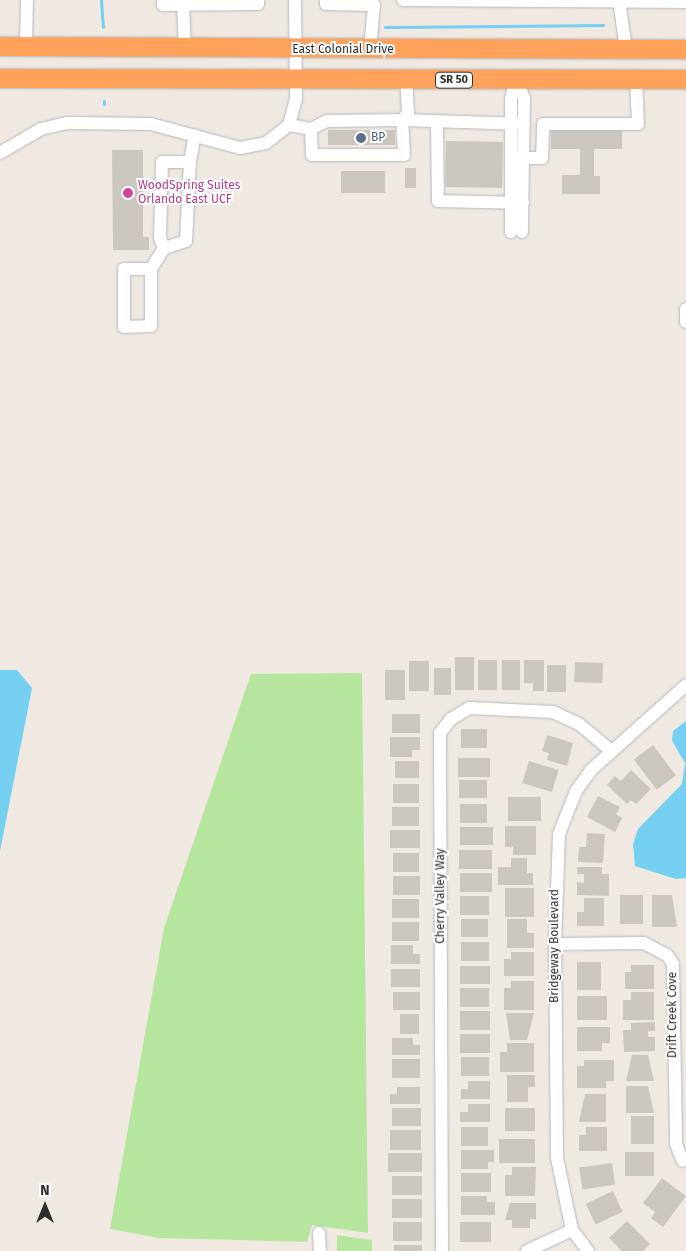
<!DOCTYPE html>
<style>
body{margin:0}
#map{position:relative;width:686px;height:1251px;overflow:hidden;background:#efe9e1;font-family:"Fira Sans",sans-serif}
div>[style]{position:absolute}
[style*='--x']{left:calc(var(--x)*1px);top:calc(var(--y)*1px);width:calc(var(--w)*1px);rotate:calc(var(--a)*1deg)}
.green>*{inset:0;background:#b6e59e}
.water>*{inset:0;background:#75cff0}
.stream>*{height:3px;margin:-1.5px;padding:0 1.5px;transform-origin:1.5px;border-radius:1.5px;background:#75cff0}
.building>*{inset:0;background:#cbc7bf;transform-origin:0 0}
.roads{filter:drop-shadow(0 0 1px #b4b7c1) drop-shadow(0 0 1px #b4b7c1)}
.minor>*{height:12px;margin:-6px;padding:0 6px;transform-origin:6px;border-radius:6px;background:#fff}
.highway>*{height:19px;margin:-9.5px;padding:0 9.5px;transform-origin:9.5px;border-radius:9.5px;background:#ffa35c}
.dots>*{width:14px;height:14px;translate:-50% -50%;box-sizing:border-box;border:2px solid #fff;border-radius:50%}
span{translate:-50% -50%;white-space:nowrap;text-align:center;line-height:1.15;-webkit-text-stroke:4px #fff;paint-order:stroke}
.shield-label span{padding:1px 4px;background:#fff;border:1px solid;border-radius:4px;-webkit-text-stroke-width:0}
.shield-label{font-size:11px;color:#2e2e2e;font-weight:700}
.street-label{font-size:12px;color:#2e2e2e}
.service-label{font-size:12px;color:#4e5e75}
.left{translate:0 -50%;text-align:left}
.hotel-label{font-size:12px;color:#b23c85}
.north{position:absolute;left:20px;top:1181px;width:50px;height:50px;-webkit-text-stroke:4px #fff;paint-order:stroke;rotate:0deg;font-size:14px;font-weight:700;line-height:20px;text-align:center;color:#2e2e2e}
.north::after{content:'';display:block;margin:auto;width:18px;height:22px;background:#2e2e2e;clip-path:polygon(50% 0,100% 100%,50% 72%,0 100%)}
</style>
<div id="map">
<div class="green">
<i style="clip-path:polygon(362px 673px,368px 1233px,312px 1225px,307px 1242px,159px 1238px,110px 1229px,164px 928px,251px 674px)"></i>
<i style="clip-path:polygon(337px 1235px,372px 1240px,372px 1251px,337px 1251px)"></i>
</div>
<div class="water">
<i style="clip-path:polygon(0 670px,17px 670px,32px 688px,0 851px)"></i>
<i style="clip-path:polygon(686px 721px,686px 878px,676px 879px,635px 866px,633px 844px,638px 829px,682px 784px,685px 763px,672px 741px,673px 731px)"></i>
</div>
<div class="stream">
<i style="--x:101;--y:0;--w:27;--a:86"></i>
<i style="--x:385;--y:27;--w:218;--a:-0.5"></i>
<i style="--x:104;--y:101;--w:3;--a:90"></i>
</div>
<div class="building">
<i style="left:328px;top:130px;width:67px;height:15px"></i>
<i style="clip-path:polygon(551px 130px,622px 130px,622px 149px,594px 149px,594px 176px,600px 176px,600px 194px,562px 194px,562px 175px,580px 175px,580px 149px,551px 149px)"></i>
<i style="left:446px;top:141px;width:57px;height:46px;rotate:1deg"></i>
<i style="clip-path:polygon(112px 150px,143px 150px,143px 237px,149px 237px,149px 250px,113px 250px)"></i>
<i style="left:405px;top:168px;width:11px;height:20px"></i>
<i style="left:341px;top:171px;width:44px;height:22px"></i>
<i style="left:455px;top:657px;width:19px;height:33px"></i>
<i style="left:478px;top:660px;width:19px;height:30px"></i>
<i style="left:502px;top:660px;width:18px;height:30px"></i>
<i style="clip-path:polygon(524px 660px,544px 660px,544px 691px,533px 691px,533px 683px,524px 683px)"></i>
<i style="left:409px;top:661px;width:20px;height:30px"></i>
<i style="left:575px;top:662px;width:28px;height:20px;rotate:2deg"></i>
<i style="left:547px;top:665px;width:19px;height:27px"></i>
<i style="left:434px;top:668px;width:17px;height:27px"></i>
<i style="left:385px;top:670px;width:20px;height:30px"></i>
<i style="left:392px;top:714px;width:28px;height:19px"></i>
<i style="left:461px;top:729px;width:26px;height:19px"></i>
<i style="clip-path:polygon(547px 735px,573px 743px,567px 766px,547px 760px,549px 753px,542px 751px)"></i>
<i style="clip-path:polygon(390px 737px,420px 737px,420px 750px,412px 750px,412px 757px,390px 757px)"></i>
<i style="left:653px;top:745px;width:38px;height:24px;rotate:53deg"></i>
<i style="left:458px;top:758px;width:32px;height:19px"></i>
<i style="left:395px;top:761px;width:24px;height:17px"></i>
<i style="left:529px;top:761px;width:31px;height:23px;rotate:17deg"></i>
<i style="clip-path:polygon(631px 770px,651px 789px,636px 804px,631px 800px,627px 804px,607px 785px,615px 776px,621px 781px)"></i>
<i style="left:459px;top:780px;width:28px;height:18px"></i>
<i style="left:393px;top:784px;width:26px;height:19px"></i>
<i style="clip-path:polygon(598px 796px,620px 807px,616px 814px,622px 818px,615px 832px,587px 817px)"></i>
<i style="left:508px;top:797px;width:33px;height:24px"></i>
<i style="left:460px;top:804px;width:27px;height:19px"></i>
<i style="left:392px;top:807px;width:27px;height:19px"></i>
<i style="clip-path:polygon(505px 826px,536px 826px,536px 855px,513px 855px,513px 847px,505px 847px)"></i>
<i style="left:460px;top:827px;width:33px;height:18px"></i>
<i style="left:390px;top:830px;width:30px;height:18px"></i>
<i style="clip-path:polygon(587px 833px,605px 834px,603px 863px,578px 862px,579px 847px,586px 847px)"></i>
<i style="left:459px;top:850px;width:33px;height:19px"></i>
<i style="left:393px;top:853px;width:26px;height:19px"></i>
<i style="clip-path:polygon(511px 858px,527px 858px,527px 873px,533px 873px,533px 885px,498px 885px,498px 867px,511px 867px)"></i>
<i style="clip-path:polygon(577px 867px,602px 867px,602px 874px,609px 874px,609px 896px,577px 895px,577px 882px,584px 883px,584px 874px,577px 874px)"></i>
<i style="left:460px;top:873px;width:32px;height:19px"></i>
<i style="left:393px;top:876px;width:27px;height:19px"></i>
<i style="left:505px;top:888px;width:29px;height:29px"></i>
<i style="left:620px;top:895px;width:23px;height:29px"></i>
<i style="clip-path:polygon(652px 895px,672px 895px,677px 927px,652px 927px)"></i>
<i style="left:460px;top:896px;width:29px;height:19px"></i>
<i style="clip-path:polygon(584px 898px,604px 898px,604px 926px,577px 926px,577px 912px,584px 912px)"></i>
<i style="left:392px;top:899px;width:27px;height:19px"></i>
<i style="left:461px;top:919px;width:27px;height:18px"></i>
<i style="clip-path:polygon(507px 919px,527px 919px,527px 933px,534px 933px,534px 948px,507px 948px)"></i>
<i style="left:392px;top:922px;width:27px;height:19px"></i>
<i style="left:461px;top:942px;width:28px;height:19px"></i>
<i style="clip-path:polygon(391px 945px,413px 945px,413px 954px,420px 954px,420px 964px,391px 964px)"></i>
<i style="clip-path:polygon(511px 952px,534px 952px,534px 976px,504px 976px,504px 959px,511px 959px)"></i>
<i style="left:577px;top:962px;width:24px;height:28px"></i>
<i style="clip-path:polygon(631px 965px,654px 965px,654px 989px,625px 989px,625px 972px,631px 972px)"></i>
<i style="left:460px;top:966px;width:30px;height:18px"></i>
<i style="left:391px;top:969px;width:29px;height:18px"></i>
<i style="clip-path:polygon(511px 981px,534px 981px,534px 1010px,504px 1010px,504px 988px,511px 988px)"></i>
<i style="left:460px;top:988px;width:29px;height:19px"></i>
<i style="left:393px;top:992px;width:27px;height:18px"></i>
<i style="clip-path:polygon(631px 992px,654px 992px,654px 1020px,623px 1020px,623px 1000px,631px 1000px)"></i>
<i style="left:577px;top:996px;width:30px;height:24px"></i>
<i style="left:460px;top:1011px;width:30px;height:19px"></i>
<i style="clip-path:polygon(506px 1013px,534px 1013px,527px 1040px,510px 1040px)"></i>
<i style="left:419px;top:1014px;width:20px;height:19px;rotate:90deg"></i>
<i style="clip-path:polygon(655px 1022px,655px 1031px,648px 1031px,648px 1037px,655px 1037px,655px 1051px,624px 1052px,623px 1030px,631px 1030px,631px 1023px)"></i>
<i style="clip-path:polygon(577px 1027px,610px 1027px,610px 1043px,602px 1043px,602px 1051px,577px 1051px)"></i>
<i style="left:460px;top:1034px;width:30px;height:19px"></i>
<i style="clip-path:polygon(392px 1038px,413px 1038px,413px 1045px,420px 1045px,420px 1055px,392px 1055px)"></i>
<i style="clip-path:polygon(507px 1043px,534px 1043px,534px 1072px,500px 1072px,500px 1052px,507px 1052px)"></i>
<i style="clip-path:polygon(632px 1055px,648px 1055px,654px 1081px,626px 1081px)"></i>
<i style="left:461px;top:1057px;width:28px;height:19px"></i>
<i style="left:392px;top:1059px;width:28px;height:19px"></i>
<i style="clip-path:polygon(584px 1060px,614px 1060px,614px 1081px,606px 1081px,606px 1088px,577px 1088px,577px 1066px,584px 1066px)"></i>
<i style="clip-path:polygon(507px 1075px,535px 1075px,535px 1087px,528px 1087px,528px 1102px,507px 1102px)"></i>
<i style="clip-path:polygon(468px 1081px,490px 1081px,490px 1099px,461px 1099px,461px 1089px,468px 1089px)"></i>
<i style="clip-path:polygon(626px 1086px,648px 1086px,654px 1113px,626px 1113px)"></i>
<i style="clip-path:polygon(397px 1087px,420px 1087px,420px 1104px,390px 1104px,390px 1094px,397px 1094px)"></i>
<i style="clip-path:polygon(585px 1094px,606px 1094px,606px 1122px,579px 1122px)"></i>
<i style="clip-path:polygon(468px 1104px,490px 1104px,490px 1122px,460px 1122px,460px 1112px,468px 1112px)"></i>
<i style="left:392px;top:1108px;width:29px;height:18px"></i>
<i style="left:505px;top:1108px;width:30px;height:23px"></i>
<i style="left:631px;top:1116px;width:23px;height:28px"></i>
<i style="left:461px;top:1127px;width:27px;height:19px"></i>
<i style="clip-path:polygon(586px 1127px,607px 1127px,607px 1151px,579px 1151px,579px 1135px,586px 1135px)"></i>
<i style="left:390px;top:1130px;width:31px;height:20px"></i>
<i style="left:499px;top:1139px;width:36px;height:24px"></i>
<i style="clip-path:polygon(461px 1150px,494px 1150px,494px 1162px,488px 1162px,488px 1169px,461px 1169px)"></i>
<i style="left:625px;top:1152px;width:29px;height:24px"></i>
<i style="left:388px;top:1153px;width:34px;height:19px"></i>
<i style="left:612px;top:1163px;width:22px;height:33px;rotate:82deg"></i>
<i style="clip-path:polygon(512px 1167px,536px 1167px,535px 1196px,505px 1196px,505px 1175px,512px 1175px)"></i>
<i style="left:461px;top:1173px;width:30px;height:19px"></i>
<i style="left:392px;top:1176px;width:30px;height:19px"></i>
<i style="clip-path:polygon(662px 1178px,686px 1196px,663px 1227px,651px 1218px,655px 1212px,643px 1203px)"></i>
<i style="left:613px;top:1191px;width:23px;height:30px;rotate:65deg"></i>
<i style="clip-path:polygon(461px 1196px,487px 1196px,487px 1202px,495px 1202px,495px 1215px,461px 1215px)"></i>
<i style="left:392px;top:1199px;width:30px;height:19px"></i>
<i style="clip-path:polygon(510px 1203px,536px 1203px,536px 1219px,530px 1219px,530px 1228px,512px 1228px,512px 1220px,505px 1220px)"></i>
<i style="clip-path:polygon(627px 1221px,650px 1244px,643px 1251px,622px 1251px,609px 1238px)"></i>
<i style="left:393px;top:1222px;width:29px;height:19px"></i>
<i style="left:460px;top:1222px;width:31px;height:20px"></i>
<i style="left:394px;top:1245px;width:28px;height:6px"></i>
</div>
<div class="roads">
<div class="minor">
<i style="--x:163;--y:0;--w:5;--a:90"></i>
<i style="--x:163;--y:5;--w:95;--a:-0.6"></i>
<i style="--x:258;--y:4;--w:4;--a:-90"></i>
<i style="--x:326;--y:0;--w:4;--a:90"></i>
<i style="--x:326;--y:4;--w:48;--a:1.2"></i>
<i style="--x:374;--y:5;--w:45;--a:95.1"></i>
<i style="--x:403;--y:0;--w:283;--a:0.4"></i>
<i style="--x:619;--y:0;--w:49;--a:81.9"></i>
<i style="--x:183;--y:4;--w:45;--a:87.5"></i>
<i style="--x:26;--y:46;--w:46;--a:-88.8"></i>
<i style="--x:516;--y:79;--w:21;--a:67"></i>
<i style="--x:524;--y:98;--w:134;--a:90.9"></i>
<i style="--x:437;--y:124;--w:77;--a:89.3"></i>
<i style="--x:438;--y:201;--w:85;--a:1.3"></i>
<i style="--x:289;--y:125;--w:22;--a:10"></i>
<i style="--x:311;--y:129;--w:18;--a:-27"></i>
<i style="--x:327;--y:121;--w:75;--a:-0.8"></i>
<i style="--x:402;--y:120;--w:9;--a:-49"></i>
<i style="--x:408;--y:113;--w:33;--a:-93"></i>
<i style="--x:311;--y:129;--w:26;--a:88"></i>
<i style="--x:312;--y:155;--w:92;--a:0"></i>
<i style="--x:404;--y:155;--w:35;--a:-93"></i>
<i style="--x:402;--y:120;--w:122;--a:1.9"></i>
<i style="--x:0;--y:153;--w:48;--a:-30.3"></i>
<i style="--x:41;--y:129;--w:27;--a:-13"></i>
<i style="--x:67;--y:123;--w:84;--a:0.7"></i>
<i style="--x:151;--y:124;--w:92;--a:15.1"></i>
<i style="--x:240;--y:148;--w:26;--a:-11"></i>
<i style="--x:266;--y:143;--w:29;--a:-38"></i>
<i style="--x:289;--y:125;--w:27;--a:-75"></i>
<i style="--x:296;--y:99;--w:99;--a:-90.6"></i>
<i style="--x:511;--y:158;--w:31;--a:0"></i>
<i style="--x:542;--y:158;--w:34;--a:-88"></i>
<i style="--x:543;--y:124;--w:95;--a:0"></i>
<i style="--x:638;--y:124;--w:45;--a:-92.5"></i>
<i style="--x:190;--y:162;--w:79;--a:92.9"></i>
<i style="--x:186;--y:241;--w:23;--a:162"></i>
<i style="--x:164;--y:248;--w:11;--a:-112"></i>
<i style="--x:160;--y:238;--w:76;--a:-88.5"></i>
<i style="--x:162;--y:162;--w:28;--a:0"></i>
<i style="--x:190;--y:162;--w:27;--a:-80"></i>
<i style="--x:511;--y:232;--w:133;--a:-90"></i>
<i style="--x:511;--y:99;--w:21;--a:-76"></i>
<i style="--x:151;--y:269;--w:57;--a:90"></i>
<i style="--x:151;--y:326;--w:27;--a:178"></i>
<i style="--x:124;--y:327;--w:58;--a:-90"></i>
<i style="--x:124;--y:269;--w:27;--a:0"></i>
<i style="--x:151;--y:269;--w:25;--a:-58"></i>
<i style="--x:686;--y:309;--w:13;--a:90"></i>
<i style="--x:555;--y:944;--w:89;--a:-0.6"></i>
<i style="--x:644;--y:943;--w:26;--a:28"></i>
<i style="--x:667;--y:955;--w:11;--a:56"></i>
<i style="--x:673;--y:964;--w:180;--a:89"></i>
<i style="--x:676;--y:1144;--w:18;--a:68"></i>
<i style="--x:319;--y:1233;--w:18;--a:87"></i>
<i style="--x:442;--y:1251;--w:518;--a:-90.22"></i>
<i style="--x:440;--y:733;--w:18;--a:-52"></i>
<i style="--x:451;--y:719;--w:21;--a:-31"></i>
<i style="--x:469;--y:708;--w:84;--a:2.7"></i>
<i style="--x:553;--y:712;--w:29;--a:25"></i>
<i style="--x:579;--y:724;--w:40;--a:40"></i>
<i style="--x:527;--y:1251;--w:50;--a:-25"></i>
<i style="--x:588;--y:1251;--w:26;--a:-127"></i>
<i style="--x:572;--y:1230;--w:74;--a:-101.8"></i>
<i style="--x:557;--y:1158;--w:214;--a:-90.5"></i>
<i style="--x:555;--y:944;--w:110;--a:-87.9"></i>
<i style="--x:559;--y:834;--w:46;--a:-68.4"></i>
<i style="--x:576;--y:791;--w:26;--a:-54"></i>
<i style="--x:591;--y:770;--w:127;--a:-41.8"></i>
</div>
<div class="highway">
<i style="--x:0;--y:46;--w:686;--a:0.25"></i>
<i style="--x:0;--y:78;--w:686;--a:0.08"></i>
</div>
</div>
<div class="dots">
<i style="left:361px;top:138px;background:#5c6f8a"></i>
<i style="left:128px;top:193px;background:#d1479c"></i>
</div>
<div class="shield-label">
<span style="left:454px;top:80px">SR 50</span>
</div>
<div class="street-label">
<span style="left:343px;top:50px">East Colonial Drive</span>
<span style="left:441px;top:896px;rotate:-90deg">Cherry Valley Way</span>
<span style="left:555px;top:946px;rotate:-90deg">Bridgeway Boulevard</span>
<span style="left:673px;top:1015px;rotate:-90deg">Drift Creek Cove</span>
</div>
<div class="service-label">
<span class="left" style="left:371px;top:138px">BP</span>
</div>
<div class="hotel-label">
<span class="left" style="left:138px;top:193px">WoodSpring Suites<br>Orlando East UCF</span>
</div>
<div class="north">N</div>
</div>
